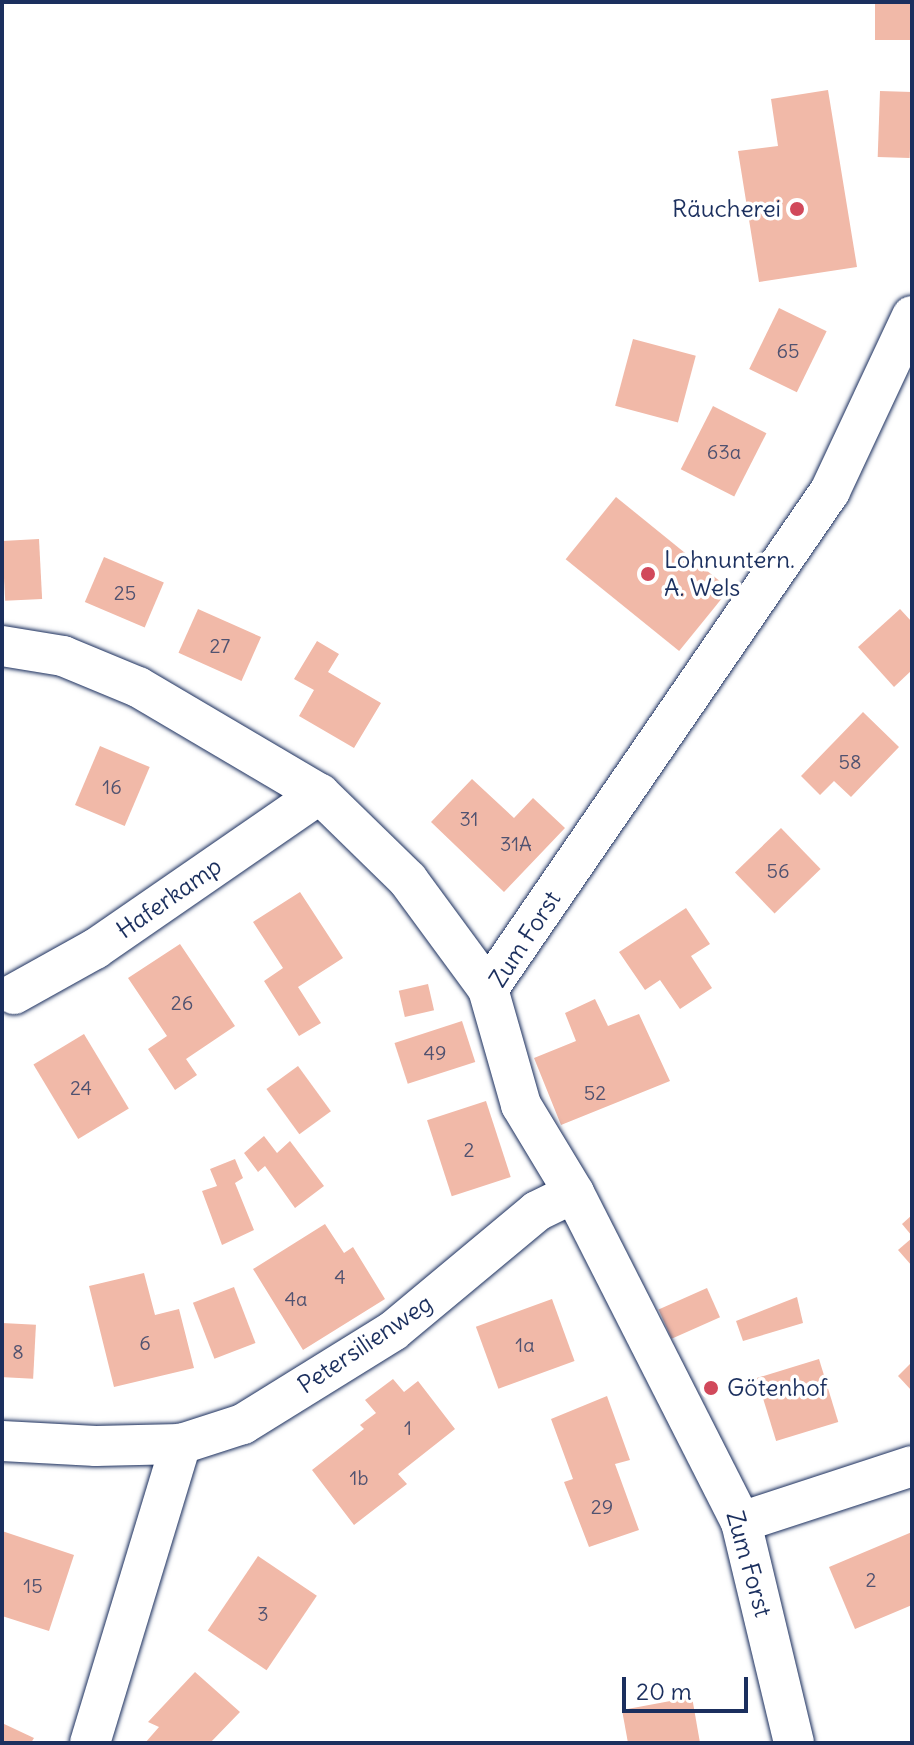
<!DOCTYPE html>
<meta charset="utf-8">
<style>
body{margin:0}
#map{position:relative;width:914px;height:1745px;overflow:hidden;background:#fff;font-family:Delius,sans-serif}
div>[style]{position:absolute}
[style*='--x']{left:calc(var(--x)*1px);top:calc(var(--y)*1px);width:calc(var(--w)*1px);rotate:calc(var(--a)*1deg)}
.building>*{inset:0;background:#f1b9a8;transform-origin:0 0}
.roads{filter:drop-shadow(0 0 2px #1b2f5e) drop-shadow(0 0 2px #1b2f5e)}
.minor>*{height:40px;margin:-20px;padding:0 20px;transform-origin:20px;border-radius:20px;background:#fff}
.dots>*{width:22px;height:22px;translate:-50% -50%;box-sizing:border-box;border:4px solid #fff;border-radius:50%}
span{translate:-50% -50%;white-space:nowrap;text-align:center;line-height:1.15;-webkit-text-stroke:7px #fff;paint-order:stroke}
.number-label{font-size:20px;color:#505270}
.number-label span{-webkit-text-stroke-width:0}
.poi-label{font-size:24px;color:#1b2f5e}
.right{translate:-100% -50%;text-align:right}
.left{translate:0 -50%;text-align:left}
.street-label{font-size:24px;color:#1b2f5e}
.frame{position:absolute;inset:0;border:4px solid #1b2f5e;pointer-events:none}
.scale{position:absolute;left:622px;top:1677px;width:126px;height:36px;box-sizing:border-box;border:4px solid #1b2f5e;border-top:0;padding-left:10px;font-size:24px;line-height:28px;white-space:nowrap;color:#1b2f5e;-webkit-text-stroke:6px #fff;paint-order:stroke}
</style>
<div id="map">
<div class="building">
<i style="left:875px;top:2px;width:37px;height:38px"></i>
<i style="clip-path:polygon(828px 90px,857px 267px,759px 282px,738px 151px,778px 146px,771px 99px)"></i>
<i style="left:880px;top:91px;width:32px;height:66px;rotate:2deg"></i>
<i style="left:779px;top:308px;width:53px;height:68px;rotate:26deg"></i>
<i style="left:633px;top:339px;width:65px;height:69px;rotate:15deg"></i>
<i style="left:713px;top:406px;width:60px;height:71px;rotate:27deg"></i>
<i style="left:616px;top:497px;width:146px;height:80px;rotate:39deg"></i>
<i style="left:39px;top:539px;width:60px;height:37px;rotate:87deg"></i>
<i style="left:104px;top:557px;width:65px;height:49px;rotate:23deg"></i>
<i style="left:198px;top:609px;width:69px;height:48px;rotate:24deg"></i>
<i style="clip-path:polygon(900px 609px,912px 622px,912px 670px,894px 687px,858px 647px)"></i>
<i style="clip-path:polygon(317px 641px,339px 654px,328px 672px,381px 703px,354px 748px,299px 716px,314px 690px,294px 679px)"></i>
<i style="clip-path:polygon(863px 712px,899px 747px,851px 797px,834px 781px,820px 795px,801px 776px)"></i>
<i style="left:100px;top:746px;width:54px;height:64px;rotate:23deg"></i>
<i style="clip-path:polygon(472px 779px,514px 818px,533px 798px,565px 828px,504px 892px,431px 822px)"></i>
<i style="left:781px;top:828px;width:57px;height:64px;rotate:46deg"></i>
<i style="clip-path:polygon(300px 892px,343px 958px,298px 987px,321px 1023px,299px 1036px,264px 981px,283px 968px,253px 922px)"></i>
<i style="clip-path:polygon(686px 908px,710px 944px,691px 956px,712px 988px,680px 1009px,660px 980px,645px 990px,619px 952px)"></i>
<i style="clip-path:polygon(180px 944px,235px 1026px,186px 1059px,197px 1075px,175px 1090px,148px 1049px,167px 1036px,128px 978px)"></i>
<i style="left:428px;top:984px;width:27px;height:30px;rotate:77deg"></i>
<i style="clip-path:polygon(595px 999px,608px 1026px,639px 1014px,670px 1081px,561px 1125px,534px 1058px,576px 1041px,565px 1013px)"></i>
<i style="left:462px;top:1021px;width:43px;height:71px;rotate:72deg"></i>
<i style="left:84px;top:1034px;width:87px;height:59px;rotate:59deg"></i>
<i style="left:298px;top:1066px;width:56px;height:39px;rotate:54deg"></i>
<i style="left:486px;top:1101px;width:80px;height:62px;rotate:72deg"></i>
<i style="clip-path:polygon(264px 1136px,277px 1153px,290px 1141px,324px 1186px,295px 1208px,265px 1166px,258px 1172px,244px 1153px)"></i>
<i style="clip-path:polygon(235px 1159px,243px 1178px,235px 1183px,254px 1230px,222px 1245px,202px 1191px,217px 1186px,210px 1169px)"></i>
<i style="clip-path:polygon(912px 1215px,912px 1236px,902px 1224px)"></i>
<i style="clip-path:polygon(325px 1224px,344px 1253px,353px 1247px,385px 1299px,303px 1350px,253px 1269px)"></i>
<i style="clip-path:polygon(912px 1238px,912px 1266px,898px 1250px)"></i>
<i style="clip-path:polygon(144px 1273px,155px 1315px,179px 1309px,194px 1368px,114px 1387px,89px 1286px)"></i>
<i style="left:234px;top:1287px;width:60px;height:44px;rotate:69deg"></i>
<i style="left:707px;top:1288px;width:32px;height:53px;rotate:66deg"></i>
<i style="clip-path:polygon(797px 1297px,803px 1323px,743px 1341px,736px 1321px)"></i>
<i style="left:552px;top:1299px;width:66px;height:81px;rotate:70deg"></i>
<i style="left:2px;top:1323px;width:34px;height:54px;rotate:3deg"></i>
<i style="left:819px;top:1359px;width:66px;height:65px;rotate:73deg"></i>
<i style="clip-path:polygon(912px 1362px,912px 1391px,898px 1376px)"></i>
<i style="clip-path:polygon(393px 1379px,404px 1392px,418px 1381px,455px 1429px,398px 1474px,407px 1484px,354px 1525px,312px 1470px,364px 1429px,360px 1425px,376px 1413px,365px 1400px)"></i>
<i style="clip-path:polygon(607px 1396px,630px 1460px,615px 1464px,639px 1530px,589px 1547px,564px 1482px,573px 1479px,551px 1419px)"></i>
<i style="clip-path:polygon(2px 1531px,74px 1555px,49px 1631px,2px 1616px)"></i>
<i style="clip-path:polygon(912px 1532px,912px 1605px,855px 1629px,829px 1567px)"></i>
<i style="left:258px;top:1556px;width:71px;height:90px;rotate:34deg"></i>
<i style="clip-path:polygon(195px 1672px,240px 1712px,210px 1743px,145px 1743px,159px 1727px,148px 1722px)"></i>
<i style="clip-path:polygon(692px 1697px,700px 1743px,628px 1743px,622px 1710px)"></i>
<i style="clip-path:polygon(2px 1723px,34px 1738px,31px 1743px,2px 1743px)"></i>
</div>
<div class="roads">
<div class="minor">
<i style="--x:2;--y:646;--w:62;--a:9.3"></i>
<i style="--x:63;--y:656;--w:81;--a:22.5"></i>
<i style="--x:138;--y:687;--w:211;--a:30.5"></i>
<i style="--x:320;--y:794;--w:123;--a:44.3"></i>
<i style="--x:408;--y:880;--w:135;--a:53.7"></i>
<i style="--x:488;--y:989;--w:121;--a:74.1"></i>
<i style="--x:521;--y:1105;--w:103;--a:58.9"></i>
<i style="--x:574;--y:1193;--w:369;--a:63.1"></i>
<i style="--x:741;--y:1522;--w:227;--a:76.5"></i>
<i style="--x:488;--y:989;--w:604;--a:-55.52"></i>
<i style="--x:830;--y:491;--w:193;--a:-64.9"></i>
<i style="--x:14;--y:994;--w:93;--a:-29.1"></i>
<i style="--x:95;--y:949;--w:273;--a:-34.6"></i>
<i style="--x:2;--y:1441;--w:94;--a:3"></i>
<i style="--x:96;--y:1446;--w:85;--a:-1.3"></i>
<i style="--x:181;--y:1444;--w:65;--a:-17.9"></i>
<i style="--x:243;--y:1424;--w:176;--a:-31.8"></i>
<i style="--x:393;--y:1331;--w:187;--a:-39.8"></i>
<i style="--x:537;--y:1211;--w:41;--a:-25.9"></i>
<i style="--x:741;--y:1522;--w:180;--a:-18.1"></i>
<i style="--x:90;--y:1743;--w:313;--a:-73.1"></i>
</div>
</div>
<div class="dots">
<i style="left:797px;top:209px;background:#d1495b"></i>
<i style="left:648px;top:574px;background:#d1495b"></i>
<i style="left:711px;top:1388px;background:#d1495b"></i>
</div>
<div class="number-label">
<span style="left:788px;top:350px">65</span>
<span style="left:724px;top:451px">63a</span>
<span style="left:125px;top:592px">25</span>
<span style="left:220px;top:645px">27</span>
<span style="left:850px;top:761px">58</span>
<span style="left:112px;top:786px">16</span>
<span style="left:469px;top:818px">31</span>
<span style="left:516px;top:843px">31A</span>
<span style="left:778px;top:870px">56</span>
<span style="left:182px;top:1002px">26</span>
<span style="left:435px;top:1052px">49</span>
<span style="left:81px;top:1087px">24</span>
<span style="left:595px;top:1092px">52</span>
<span style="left:469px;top:1149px">2</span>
<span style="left:340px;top:1276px">4</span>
<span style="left:296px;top:1298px">4a</span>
<span style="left:145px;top:1342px">6</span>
<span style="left:525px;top:1344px">1a</span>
<span style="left:18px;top:1351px">8</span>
<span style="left:408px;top:1427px">1</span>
<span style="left:359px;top:1477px">1b</span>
<span style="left:602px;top:1506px">29</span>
<span style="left:871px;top:1579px">2</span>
<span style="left:33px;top:1585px">15</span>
<span style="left:263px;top:1613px">3</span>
</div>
<div class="poi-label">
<span class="right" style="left:781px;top:209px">Räucherei</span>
<span class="left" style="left:664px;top:574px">Lohnuntern.<br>A. Wels</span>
<span class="left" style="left:727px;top:1388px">Götenhof</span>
</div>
<div class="street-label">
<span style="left:169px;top:898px;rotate:-35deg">Haferkamp</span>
<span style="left:525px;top:939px;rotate:-57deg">Zum Forst</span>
<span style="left:365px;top:1344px;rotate:-34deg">Petersilienweg</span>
<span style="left:749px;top:1564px;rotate:74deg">Zum Forst</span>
</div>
<div class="frame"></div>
<div class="scale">20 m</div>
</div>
